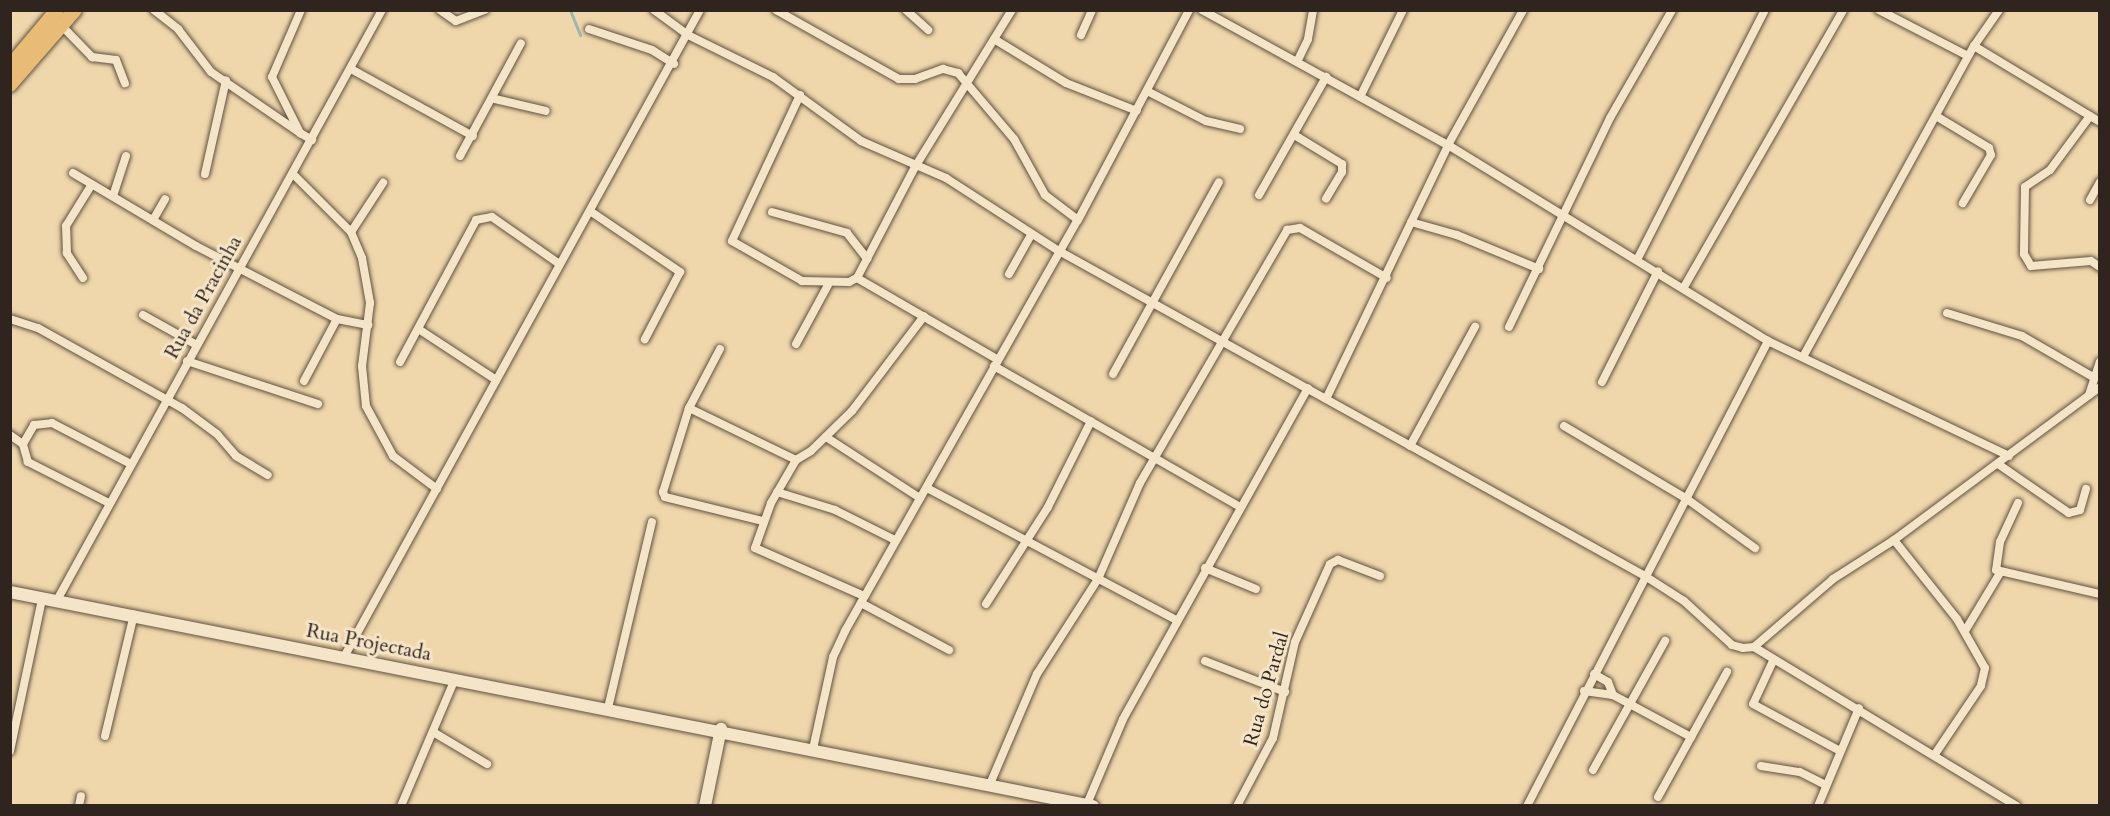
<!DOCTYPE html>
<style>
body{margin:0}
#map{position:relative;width:2110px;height:816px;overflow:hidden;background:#efd7ab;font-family:Cardo,serif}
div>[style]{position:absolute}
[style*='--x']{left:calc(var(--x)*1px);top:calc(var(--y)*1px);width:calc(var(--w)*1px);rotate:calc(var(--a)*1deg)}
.stream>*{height:3px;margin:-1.5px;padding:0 1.5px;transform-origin:1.5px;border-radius:1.5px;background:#9ab9ac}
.roads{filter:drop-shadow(0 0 2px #605141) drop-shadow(0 0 2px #605141)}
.street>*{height:8px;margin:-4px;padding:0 4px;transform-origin:4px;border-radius:4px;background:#f5e5c8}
.secondary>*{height:12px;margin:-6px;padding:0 6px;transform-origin:6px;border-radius:6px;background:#f5e5c8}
.primary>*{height:14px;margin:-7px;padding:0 7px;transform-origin:7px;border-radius:7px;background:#e8bc76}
span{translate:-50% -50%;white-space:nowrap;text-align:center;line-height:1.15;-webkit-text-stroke:6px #f5e5c8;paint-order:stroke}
.street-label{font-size:20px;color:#30241e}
.frame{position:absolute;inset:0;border:12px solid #30241e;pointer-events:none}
</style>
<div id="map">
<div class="stream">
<i style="--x:570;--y:10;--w:27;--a:68"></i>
</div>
<div class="roads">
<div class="street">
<i style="--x:154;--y:10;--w:31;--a:38"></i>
<i style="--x:178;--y:29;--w:54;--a:52.5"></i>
<i style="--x:211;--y:72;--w:108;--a:34.4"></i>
<i style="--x:301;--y:10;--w:73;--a:113.4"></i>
<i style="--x:272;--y:77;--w:63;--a:63.4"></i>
<i style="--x:300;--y:133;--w:14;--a:30"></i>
<i style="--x:440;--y:10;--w:19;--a:35"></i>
<i style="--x:456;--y:21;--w:31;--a:-21"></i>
<i style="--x:654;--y:10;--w:42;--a:36.3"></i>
<i style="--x:688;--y:35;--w:95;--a:26.3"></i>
<i style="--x:773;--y:77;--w:109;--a:36"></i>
<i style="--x:861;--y:141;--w:93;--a:23.5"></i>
<i style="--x:946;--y:178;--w:135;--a:32.9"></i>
<i style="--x:1059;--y:251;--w:670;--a:29.01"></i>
<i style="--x:1645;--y:576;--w:46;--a:32.7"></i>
<i style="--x:1684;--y:601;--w:65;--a:42.5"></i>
<i style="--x:1732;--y:645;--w:11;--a:15"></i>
<i style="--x:1743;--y:648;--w:11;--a:-5"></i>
<i style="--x:1754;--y:647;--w:104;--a:-40.7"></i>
<i style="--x:1833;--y:579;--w:72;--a:-32.6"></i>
<i style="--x:1894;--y:540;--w:257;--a:-36.6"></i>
<i style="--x:776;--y:10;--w:141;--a:29.3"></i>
<i style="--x:899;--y:79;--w:16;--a:0"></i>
<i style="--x:915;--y:79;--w:30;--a:-20"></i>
<i style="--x:943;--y:69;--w:16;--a:15"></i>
<i style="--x:958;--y:73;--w:87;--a:49.7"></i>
<i style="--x:1014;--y:139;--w:64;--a:61"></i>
<i style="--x:1045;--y:195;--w:41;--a:37.1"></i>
<i style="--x:906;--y:10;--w:30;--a:42"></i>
<i style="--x:1202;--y:10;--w:281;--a:28.8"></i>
<i style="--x:1448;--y:145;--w:375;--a:31.5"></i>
<i style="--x:1768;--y:341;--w:267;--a:25.5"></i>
<i style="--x:1879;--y:10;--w:100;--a:27.3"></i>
<i style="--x:61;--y:25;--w:45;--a:45.9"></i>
<i style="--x:92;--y:57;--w:24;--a:7"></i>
<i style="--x:116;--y:60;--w:25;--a:69"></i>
<i style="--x:589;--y:29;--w:66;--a:18.4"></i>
<i style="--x:652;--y:50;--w:26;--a:32"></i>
<i style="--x:1081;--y:35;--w:27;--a:-66"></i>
<i style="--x:994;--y:39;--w:84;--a:31.4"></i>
<i style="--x:1066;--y:83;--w:76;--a:21.5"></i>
<i style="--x:1974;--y:46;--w:147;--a:31.1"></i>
<i style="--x:1297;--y:62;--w:25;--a:-64"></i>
<i style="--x:1308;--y:39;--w:29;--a:-80"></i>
<i style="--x:351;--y:69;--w:139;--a:28.8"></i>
<i style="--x:1147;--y:91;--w:66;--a:27"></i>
<i style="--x:1206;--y:121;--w:35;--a:13"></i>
<i style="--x:800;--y:95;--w:161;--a:115"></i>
<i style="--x:732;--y:241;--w:81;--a:29.7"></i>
<i style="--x:802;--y:281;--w:47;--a:1.2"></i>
<i style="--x:849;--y:282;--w:9;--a:-27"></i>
<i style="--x:857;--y:278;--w:125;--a:-62.4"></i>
<i style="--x:915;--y:167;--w:185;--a:-58.3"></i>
<i style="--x:1360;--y:97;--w:97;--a:-63.7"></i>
<i style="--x:495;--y:99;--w:52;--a:13.2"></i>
<i style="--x:1936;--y:116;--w:62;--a:31.1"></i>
<i style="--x:1989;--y:148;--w:7;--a:74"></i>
<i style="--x:1991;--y:155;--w:56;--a:120.3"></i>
<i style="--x:2090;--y:116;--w:67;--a:126.5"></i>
<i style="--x:2050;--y:170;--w:30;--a:146"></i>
<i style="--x:2025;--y:187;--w:67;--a:90.9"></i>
<i style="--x:2024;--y:254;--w:14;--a:60"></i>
<i style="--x:2031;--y:266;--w:60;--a:-4.8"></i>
<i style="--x:2091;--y:261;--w:11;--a:34"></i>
<i style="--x:1296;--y:136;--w:54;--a:31.3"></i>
<i style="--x:1342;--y:164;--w:8;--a:90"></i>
<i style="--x:1342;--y:172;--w:31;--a:121"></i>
<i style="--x:460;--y:156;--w:128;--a:-61.6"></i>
<i style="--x:73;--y:173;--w:143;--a:30.7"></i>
<i style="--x:196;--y:246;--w:159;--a:27.4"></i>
<i style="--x:337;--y:319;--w:32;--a:11"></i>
<i style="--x:205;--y:174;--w:96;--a:-77.4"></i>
<i style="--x:293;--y:174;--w:82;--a:45"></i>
<i style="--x:351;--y:232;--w:28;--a:67"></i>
<i style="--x:362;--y:258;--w:46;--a:79.9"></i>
<i style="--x:370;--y:303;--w:64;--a:97.2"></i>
<i style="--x:362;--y:366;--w:40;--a:84.3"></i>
<i style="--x:366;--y:406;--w:57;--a:61.6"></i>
<i style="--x:393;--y:456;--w:55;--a:36.9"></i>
<i style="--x:1259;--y:195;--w:136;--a:-60.4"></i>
<i style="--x:113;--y:196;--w:42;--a:-72"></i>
<i style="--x:2090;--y:200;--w:21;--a:-61"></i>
<i style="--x:590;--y:211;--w:109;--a:34.1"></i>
<i style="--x:680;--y:272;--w:76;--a:117.6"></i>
<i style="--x:772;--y:212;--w:78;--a:15.6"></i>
<i style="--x:847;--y:233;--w:33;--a:52"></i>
<i style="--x:153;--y:220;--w:24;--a:-60"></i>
<i style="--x:1411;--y:222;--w:48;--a:15.8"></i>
<i style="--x:1457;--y:235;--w:89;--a:22.5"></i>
<i style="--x:351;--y:232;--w:59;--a:-56.9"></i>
<i style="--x:1638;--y:258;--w:279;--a:-62.9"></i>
<i style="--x:1009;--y:274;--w:45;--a:-60.6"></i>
<i style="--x:83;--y:278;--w:30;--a:-123"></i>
<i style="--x:67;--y:253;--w:27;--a:-92"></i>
<i style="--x:66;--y:226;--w:49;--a:-58.2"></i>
<i style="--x:857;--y:278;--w:162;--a:30.1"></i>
<i style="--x:1684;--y:287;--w:319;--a:-60.1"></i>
<i style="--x:1947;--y:313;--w:78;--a:17"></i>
<i style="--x:2022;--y:336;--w:82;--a:30"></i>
<i style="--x:143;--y:315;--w:62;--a:29.1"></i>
<i style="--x:10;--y:319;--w:29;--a:18"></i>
<i style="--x:38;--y:328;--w:165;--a:29.1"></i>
<i style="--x:182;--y:408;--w:44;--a:36.6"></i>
<i style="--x:217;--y:434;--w:29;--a:49"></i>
<i style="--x:236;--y:456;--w:37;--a:31"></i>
<i style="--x:1509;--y:327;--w:232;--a:-64.2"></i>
<i style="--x:1610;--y:118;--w:125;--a:-60.1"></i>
<i style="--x:420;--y:330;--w:91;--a:33.3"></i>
<i style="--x:796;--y:344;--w:67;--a:-61.5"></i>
<i style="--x:720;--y:349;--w:67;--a:117.7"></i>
<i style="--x:689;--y:408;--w:88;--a:107.2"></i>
<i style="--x:663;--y:492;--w:5;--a:68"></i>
<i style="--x:665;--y:497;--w:101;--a:13.8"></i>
<i style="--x:1804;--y:355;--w:353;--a:-61.2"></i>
<i style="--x:1974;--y:46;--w:44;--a:-55.2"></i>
<i style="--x:187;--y:361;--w:138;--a:18.2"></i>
<i style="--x:400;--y:362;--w:161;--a:-61.8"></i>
<i style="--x:476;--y:220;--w:16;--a:-11"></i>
<i style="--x:492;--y:217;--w:80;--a:34.9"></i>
<i style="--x:994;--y:366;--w:284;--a:29.8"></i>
<i style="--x:1113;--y:374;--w:219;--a:-61.1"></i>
<i style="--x:304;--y:381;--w:70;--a:-62"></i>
<i style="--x:1602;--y:382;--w:124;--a:-63.2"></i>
<i style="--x:2089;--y:395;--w:35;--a:-72"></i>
<i style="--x:1326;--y:399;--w:282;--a:-64.3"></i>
<i style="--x:1448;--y:145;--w:154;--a:-60.9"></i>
<i style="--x:689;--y:408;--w:119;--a:25.9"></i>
<i style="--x:1564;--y:426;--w:143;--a:30.7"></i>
<i style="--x:1687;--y:499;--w:84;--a:35.8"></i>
<i style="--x:10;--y:435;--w:16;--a:35"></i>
<i style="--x:826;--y:437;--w:112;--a:33"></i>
<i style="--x:1410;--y:446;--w:136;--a:-61.4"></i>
<i style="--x:1998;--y:464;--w:86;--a:34.6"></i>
<i style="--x:2069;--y:513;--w:11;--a:-15"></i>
<i style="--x:2080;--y:510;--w:22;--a:-74"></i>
<i style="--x:927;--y:488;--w:282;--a:27.9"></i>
<i style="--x:777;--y:492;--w:61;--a:17.2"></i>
<i style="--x:835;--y:510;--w:67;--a:26.6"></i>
<i style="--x:107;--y:502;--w:89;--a:-153.1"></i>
<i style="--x:28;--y:462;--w:19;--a:-106"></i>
<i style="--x:23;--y:444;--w:22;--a:-60"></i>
<i style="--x:34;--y:425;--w:18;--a:-6"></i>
<i style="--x:52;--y:423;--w:87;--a:27.5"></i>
<i style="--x:2018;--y:503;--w:43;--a:114.8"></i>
<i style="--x:2000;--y:542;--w:28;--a:98"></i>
<i style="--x:1996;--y:570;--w:107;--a:13"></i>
<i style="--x:1894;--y:540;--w:101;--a:51.4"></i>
<i style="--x:1957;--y:619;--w:56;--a:60.3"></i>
<i style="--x:1985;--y:668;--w:18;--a:103"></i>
<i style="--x:1981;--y:686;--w:82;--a:124.1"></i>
<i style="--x:1205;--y:568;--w:55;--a:22.4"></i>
<i style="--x:864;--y:596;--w:119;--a:-156.2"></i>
<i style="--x:755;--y:548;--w:48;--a:-70.4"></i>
<i style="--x:771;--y:503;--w:50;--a:-59.8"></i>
<i style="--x:796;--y:460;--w:17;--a:-31"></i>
<i style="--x:811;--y:451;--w:57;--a:-44.3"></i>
<i style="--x:852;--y:411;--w:119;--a:-52.8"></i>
<i style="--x:56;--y:602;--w:676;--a:-61.16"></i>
<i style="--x:861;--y:603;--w:100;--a:28.1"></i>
<i style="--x:986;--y:604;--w:115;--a:-57.4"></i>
<i style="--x:1048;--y:507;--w:96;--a:-63.4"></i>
<i style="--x:1965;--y:631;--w:68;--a:-58.9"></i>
<i style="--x:1754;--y:647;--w:307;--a:31.2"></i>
<i style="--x:344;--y:657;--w:738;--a:-61.18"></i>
<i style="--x:1205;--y:661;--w:86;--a:21.2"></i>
<i style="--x:1773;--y:661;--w:47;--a:114.9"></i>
<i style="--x:1753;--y:704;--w:99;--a:28.4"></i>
<i style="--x:1594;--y:674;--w:16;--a:30"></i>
<i style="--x:1608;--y:682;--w:14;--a:69"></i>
<i style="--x:1584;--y:691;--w:29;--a:8"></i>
<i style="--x:1613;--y:695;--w:89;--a:28.3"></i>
<i style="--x:608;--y:708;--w:191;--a:-76.7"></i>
<i style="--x:433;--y:732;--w:63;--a:30.7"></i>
<i style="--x:105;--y:736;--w:125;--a:-76.6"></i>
<i style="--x:813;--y:749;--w:94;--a:-77.7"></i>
<i style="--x:833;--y:657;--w:29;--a:-65"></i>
<i style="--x:845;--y:631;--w:472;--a:-60.5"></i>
<i style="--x:1078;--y:220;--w:238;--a:-62.1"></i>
<i style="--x:10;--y:751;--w:155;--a:-78.1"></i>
<i style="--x:1761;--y:766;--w:39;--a:9"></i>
<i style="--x:1800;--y:772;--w:29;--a:27"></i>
<i style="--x:1593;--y:770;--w:148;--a:-60.8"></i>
<i style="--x:990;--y:784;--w:120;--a:-66.9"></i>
<i style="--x:1037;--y:674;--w:113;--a:-57.3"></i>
<i style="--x:1098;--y:579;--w:105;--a:-66.4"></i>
<i style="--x:1140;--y:483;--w:293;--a:-59.8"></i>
<i style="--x:1287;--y:230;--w:13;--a:-9"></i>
<i style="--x:1300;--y:228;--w:100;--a:29.9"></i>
<i style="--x:1658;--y:797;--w:143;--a:-61.1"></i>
<i style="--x:1087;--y:804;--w:92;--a:-67"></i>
<i style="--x:1123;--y:719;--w:379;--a:-60.8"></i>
<i style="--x:79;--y:806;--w:10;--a:-79"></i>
<i style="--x:401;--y:806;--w:138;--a:-67"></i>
<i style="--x:1237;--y:806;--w:77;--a:-62.1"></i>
<i style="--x:1273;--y:738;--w:98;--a:-77.1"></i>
<i style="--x:1295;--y:642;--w:85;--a:-65.8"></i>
<i style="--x:1330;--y:564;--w:9;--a:-27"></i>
<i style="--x:1338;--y:560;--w:45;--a:20.9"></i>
<i style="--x:1527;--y:806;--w:524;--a:-62.6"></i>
<i style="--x:1818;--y:806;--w:106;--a:-67.3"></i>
</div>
<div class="secondary">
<i style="--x:10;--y:592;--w:1104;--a:11.18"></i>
<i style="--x:705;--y:806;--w:79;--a:-78.3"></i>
</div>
<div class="primary">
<i style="--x:10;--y:66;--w:73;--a:-50"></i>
<i style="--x:10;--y:85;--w:99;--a:-49.1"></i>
</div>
</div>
<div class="street-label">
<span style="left:203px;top:297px;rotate:-61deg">Rua da Pracinha</span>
<span style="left:369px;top:642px;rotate:11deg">Rua Projectada</span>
<span style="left:1266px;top:689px;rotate:-74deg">Rua do Pardal</span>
</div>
<div class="frame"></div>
</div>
